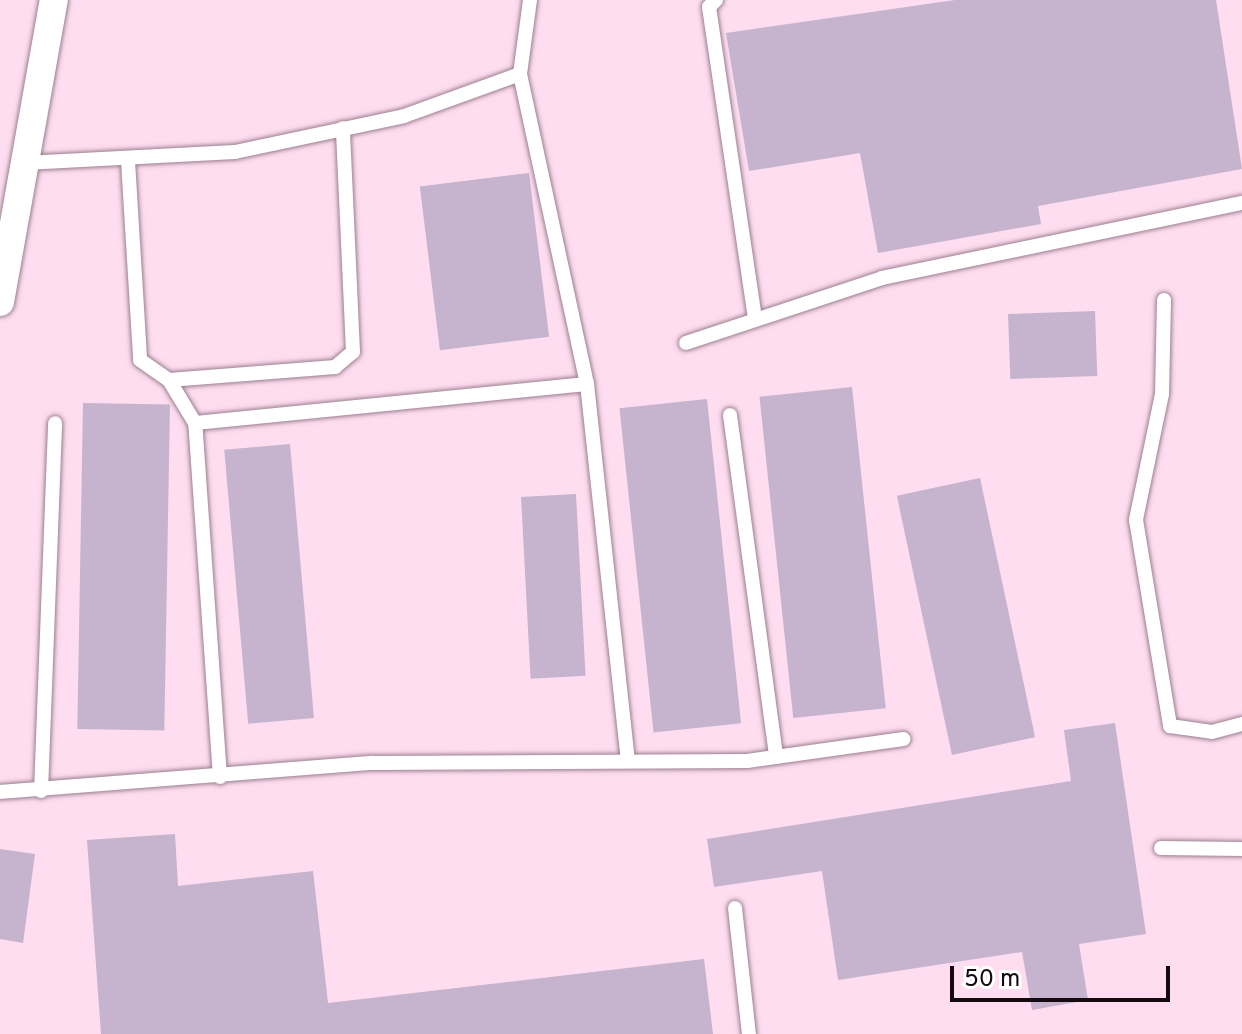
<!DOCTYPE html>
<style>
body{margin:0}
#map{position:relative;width:1242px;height:1034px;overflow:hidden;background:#fdddef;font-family:Overpass,sans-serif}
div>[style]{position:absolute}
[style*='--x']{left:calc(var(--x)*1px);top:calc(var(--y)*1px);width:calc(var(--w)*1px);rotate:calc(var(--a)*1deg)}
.building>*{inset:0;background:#c6b3cd;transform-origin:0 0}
.roads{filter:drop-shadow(0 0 2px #9c7f90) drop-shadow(0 0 2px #9c7f90)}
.lane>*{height:14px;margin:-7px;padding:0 7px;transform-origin:7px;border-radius:7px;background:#fff}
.street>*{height:28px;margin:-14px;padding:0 14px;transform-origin:14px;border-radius:14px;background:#fff}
span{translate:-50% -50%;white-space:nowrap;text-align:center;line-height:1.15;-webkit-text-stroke:8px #fff;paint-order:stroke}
.scale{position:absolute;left:950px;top:966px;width:220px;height:36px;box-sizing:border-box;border:4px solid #140a10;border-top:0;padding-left:10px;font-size:24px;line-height:28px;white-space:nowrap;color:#140a10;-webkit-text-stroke:6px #fff;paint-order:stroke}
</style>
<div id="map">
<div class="building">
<i style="clip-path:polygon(955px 0,1216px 0,1242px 169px,1038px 206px,1041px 224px,878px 253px,860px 153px,749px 171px,726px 33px)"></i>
<i style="left:529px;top:173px;width:165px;height:110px;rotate:83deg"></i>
<i style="left:1095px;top:311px;width:65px;height:87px;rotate:88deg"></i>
<i style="left:852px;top:387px;width:323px;height:93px;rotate:84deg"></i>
<i style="left:707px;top:399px;width:326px;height:88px;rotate:84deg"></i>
<i style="left:83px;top:403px;width:87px;height:326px;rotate:1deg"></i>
<i style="left:290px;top:444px;width:275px;height:66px;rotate:85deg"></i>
<i style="left:980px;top:478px;width:265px;height:85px;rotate:78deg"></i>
<i style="left:576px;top:494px;width:182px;height:55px;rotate:87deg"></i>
<i style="clip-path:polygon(1115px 723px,1146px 934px,1079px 944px,1088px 1000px,1032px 1010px,1022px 952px,838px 980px,822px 871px,714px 887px,707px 839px,1071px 781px,1064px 730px)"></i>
<i style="clip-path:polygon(175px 834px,178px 886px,313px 871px,328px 1003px,704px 959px,713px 1034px,101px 1034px,87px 840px)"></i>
<i style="clip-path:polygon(0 849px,35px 854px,23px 943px,0 939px)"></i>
</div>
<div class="roads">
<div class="lane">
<i style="--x:716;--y:0;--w:10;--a:135"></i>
<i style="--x:709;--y:7;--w:316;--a:81.6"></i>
<i style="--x:520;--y:74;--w:317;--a:77.8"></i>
<i style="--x:128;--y:161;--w:199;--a:86.5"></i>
<i style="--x:140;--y:360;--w:35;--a:35"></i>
<i style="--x:169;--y:380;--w:167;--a:-4.5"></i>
<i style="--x:335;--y:367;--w:23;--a:-40"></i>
<i style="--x:353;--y:352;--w:224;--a:-92.6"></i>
<i style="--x:25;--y:163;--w:210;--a:-3"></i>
<i style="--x:235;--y:152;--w:173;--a:-12"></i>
<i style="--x:404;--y:116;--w:123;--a:-19.9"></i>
<i style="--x:520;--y:74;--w:75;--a:-82.3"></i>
<i style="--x:1164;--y:300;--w:94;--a:91.2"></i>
<i style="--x:1162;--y:394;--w:129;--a:101.7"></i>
<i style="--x:1136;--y:520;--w:209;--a:80.6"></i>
<i style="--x:1170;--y:726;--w:42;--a:8.1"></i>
<i style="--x:1212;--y:732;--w:31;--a:-15"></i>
<i style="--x:686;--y:343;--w:206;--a:-18.3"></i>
<i style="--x:882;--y:278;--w:368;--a:-11.8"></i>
<i style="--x:169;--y:380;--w:50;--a:58.8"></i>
<i style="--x:730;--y:415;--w:345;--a:82.3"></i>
<i style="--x:220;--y:777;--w:355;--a:-94"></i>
<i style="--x:195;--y:423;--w:394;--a:-5.7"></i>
<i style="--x:587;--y:384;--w:379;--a:83.8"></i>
<i style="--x:41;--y:791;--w:368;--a:-87.8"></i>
<i style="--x:0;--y:792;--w:373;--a:-4.5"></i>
<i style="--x:372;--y:763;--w:375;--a:-0.3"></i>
<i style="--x:747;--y:761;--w:158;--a:-8"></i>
<i style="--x:1161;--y:848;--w:81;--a:0.7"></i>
<i style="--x:735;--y:908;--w:127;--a:83.7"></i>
</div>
<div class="street">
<i style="--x:0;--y:302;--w:307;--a:-79.9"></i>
</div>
</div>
<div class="scale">50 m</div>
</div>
